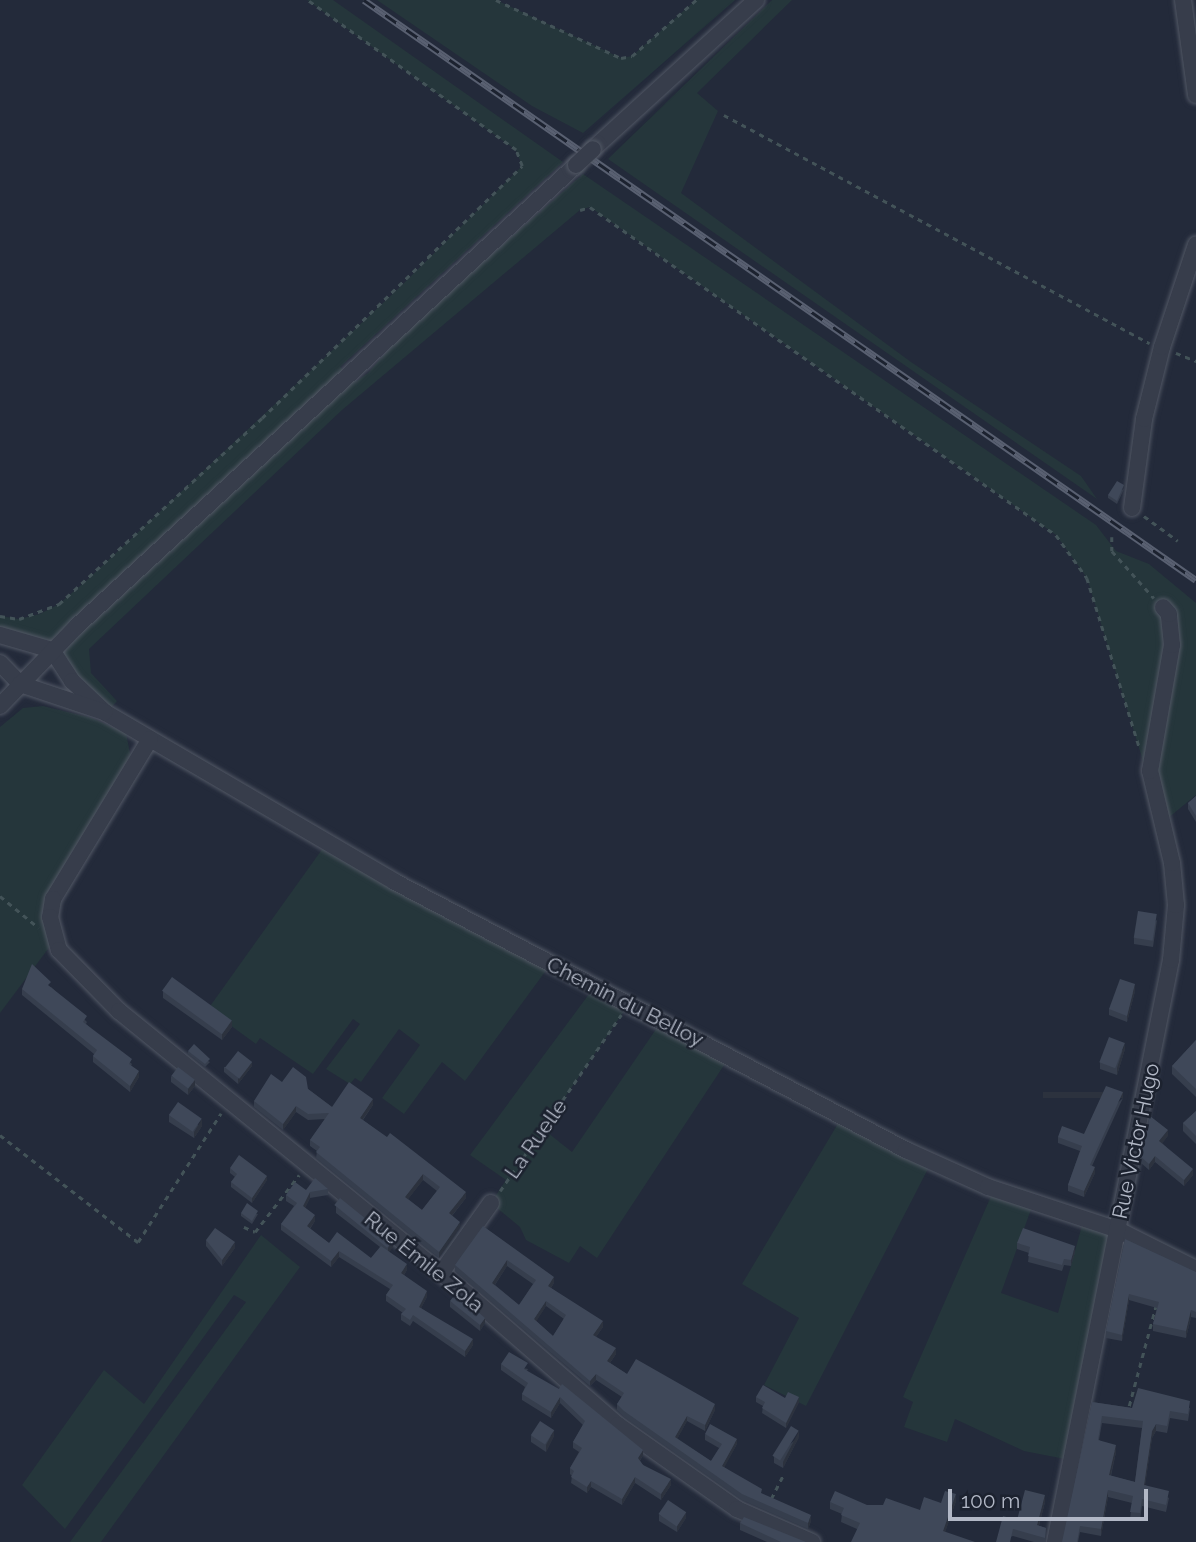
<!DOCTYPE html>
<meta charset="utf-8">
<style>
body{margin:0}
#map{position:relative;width:1196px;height:1542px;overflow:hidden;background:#232a3a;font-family:Raleway,sans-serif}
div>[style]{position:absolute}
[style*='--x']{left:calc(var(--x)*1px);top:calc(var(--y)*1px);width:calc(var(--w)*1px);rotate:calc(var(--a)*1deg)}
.green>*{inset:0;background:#25363b}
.path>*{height:2.5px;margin-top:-1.25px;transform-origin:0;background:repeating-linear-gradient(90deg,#435358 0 5px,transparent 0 10px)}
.roads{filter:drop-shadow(0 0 2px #525865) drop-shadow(0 0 2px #525865)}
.minor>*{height:16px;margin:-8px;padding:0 8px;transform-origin:8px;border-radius:8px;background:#373d4b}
.rail>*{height:7px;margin-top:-3.5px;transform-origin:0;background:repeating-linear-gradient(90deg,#1c222f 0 13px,#596071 0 26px);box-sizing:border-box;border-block:2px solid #596071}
.bridges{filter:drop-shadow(0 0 2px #525865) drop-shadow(0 0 2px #525865)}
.minor-bridge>*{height:16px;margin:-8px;padding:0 8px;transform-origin:8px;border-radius:8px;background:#373d4b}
.wall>*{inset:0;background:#363e4d}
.shaded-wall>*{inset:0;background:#2c323e;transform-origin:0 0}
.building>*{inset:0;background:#3f4859;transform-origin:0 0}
span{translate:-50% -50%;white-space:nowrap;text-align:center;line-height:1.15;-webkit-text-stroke:5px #1c222f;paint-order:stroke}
.street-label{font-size:21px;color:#b2b8c6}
.scale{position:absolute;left:948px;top:1489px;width:200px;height:32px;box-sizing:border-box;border:4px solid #b2b8c6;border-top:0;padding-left:9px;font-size:21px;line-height:24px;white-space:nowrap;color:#b2b8c6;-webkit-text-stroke:5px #1c222f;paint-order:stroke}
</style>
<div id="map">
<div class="green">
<i style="clip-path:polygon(307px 0,333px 0,563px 162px,340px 367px,357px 381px,368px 373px,405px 330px,583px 174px,1096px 525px,1116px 551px,1149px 564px,1196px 603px,1196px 795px,1162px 823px,1087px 578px,1056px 535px,590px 207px,580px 210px,342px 410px,89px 649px,91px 673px,117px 701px,106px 713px,52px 650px,0 635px,0 616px,19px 619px,40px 614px,59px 604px,87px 580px,400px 287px,522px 166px,516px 150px)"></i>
<i style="clip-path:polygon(377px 0,496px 0,621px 58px,632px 56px,696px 0,735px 0,583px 133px,532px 106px)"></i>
<i style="clip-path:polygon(772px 0,792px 0,697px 93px,718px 111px,681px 193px,911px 362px,1081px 476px,1097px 499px,608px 159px)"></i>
<i style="clip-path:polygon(43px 706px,92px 718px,126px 733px,133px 768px,53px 899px,51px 945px,0 1013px,0 727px,23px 708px)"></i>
<i style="clip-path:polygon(323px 848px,550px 965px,465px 1081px,442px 1062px,404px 1114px,382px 1098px,420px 1045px,399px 1029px,361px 1082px,355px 1078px,350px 1084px,326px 1069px,360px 1024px,353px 1019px,313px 1074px,260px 1038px,256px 1044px,208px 1009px)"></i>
<i style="clip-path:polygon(595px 986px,629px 1004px,543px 1129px,572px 1152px,663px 1019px,730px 1056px,597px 1258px,580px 1246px,569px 1263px,526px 1240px,520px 1227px,491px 1203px,506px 1180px,470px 1155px)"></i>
<i style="clip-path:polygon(842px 1117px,931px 1163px,806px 1406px,764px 1385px,799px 1318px,742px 1284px)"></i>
<i style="clip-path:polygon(992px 1194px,1034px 1201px,1001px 1293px,1058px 1313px,1084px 1218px,1118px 1230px,1070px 1460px,1024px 1451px,955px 1419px,947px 1442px,904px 1427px,913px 1402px,903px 1397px)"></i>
<i style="clip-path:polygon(261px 1235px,300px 1267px,101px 1542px,70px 1542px,246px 1302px,234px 1295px,65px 1529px,22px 1485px,104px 1370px,144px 1404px)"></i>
</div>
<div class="path">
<i style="--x:496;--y:0;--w:138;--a:24.9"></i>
<i style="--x:621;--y:58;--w:11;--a:-10"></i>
<i style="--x:632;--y:56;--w:85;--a:-41.2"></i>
<i style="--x:724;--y:115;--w:483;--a:28.2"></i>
<i style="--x:580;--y:210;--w:10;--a:-17"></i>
<i style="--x:590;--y:207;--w:570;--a:35.14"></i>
<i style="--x:1056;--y:535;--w:53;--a:54.2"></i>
<i style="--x:1087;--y:578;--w:179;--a:72.8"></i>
<i style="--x:1176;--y:353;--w:22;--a:22"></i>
<i style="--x:1144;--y:516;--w:42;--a:36.3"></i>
<i style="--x:1112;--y:537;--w:14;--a:90"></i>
<i style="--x:1112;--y:551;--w:63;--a:48.2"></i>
<i style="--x:0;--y:616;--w:19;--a:9"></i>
<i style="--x:19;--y:619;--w:43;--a:-20.6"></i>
<i style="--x:59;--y:604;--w:275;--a:-42.5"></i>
<i style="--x:262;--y:418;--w:362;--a:-44.1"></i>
<i style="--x:522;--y:166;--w:17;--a:-111"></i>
<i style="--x:516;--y:150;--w:257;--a:-144.3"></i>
<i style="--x:0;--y:896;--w:50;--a:39.4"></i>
<i style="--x:0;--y:1135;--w:175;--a:37.8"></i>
<i style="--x:138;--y:1242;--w:153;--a:-57.2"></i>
<i style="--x:500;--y:1191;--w:214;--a:-55.5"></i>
<i style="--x:244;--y:1227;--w:12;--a:24"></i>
<i style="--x:255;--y:1232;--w:72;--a:-52.3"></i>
<i style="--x:1129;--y:1406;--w:105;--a:-75"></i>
<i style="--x:771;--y:1499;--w:29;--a:-63"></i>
</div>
<div class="roads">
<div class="minor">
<i style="--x:1183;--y:0;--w:96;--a:82.2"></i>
<i style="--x:593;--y:149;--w:221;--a:-42.4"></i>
<i style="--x:1132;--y:508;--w:90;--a:-82.3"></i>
<i style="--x:1144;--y:419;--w:74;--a:-76"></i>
<i style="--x:1162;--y:347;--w:108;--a:-71.6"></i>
<i style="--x:0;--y:635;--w:54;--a:16.1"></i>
<i style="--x:52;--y:650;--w:37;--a:57"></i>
<i style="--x:72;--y:681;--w:47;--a:43.3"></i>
<i style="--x:106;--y:713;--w:335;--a:30.3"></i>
<i style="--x:395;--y:882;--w:577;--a:27.68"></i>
<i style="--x:906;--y:1150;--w:90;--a:24.3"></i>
<i style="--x:988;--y:1187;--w:137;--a:18.3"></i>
<i style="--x:1118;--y:1230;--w:87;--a:26.6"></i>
<i style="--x:0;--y:663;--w:29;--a:46"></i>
<i style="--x:20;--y:684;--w:89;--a:18.4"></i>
<i style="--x:0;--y:706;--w:111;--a:-46.1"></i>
<i style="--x:77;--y:626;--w:679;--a:-42.73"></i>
<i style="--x:150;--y:739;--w:187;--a:121.2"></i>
<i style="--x:53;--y:899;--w:18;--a:99"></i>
<i style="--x:50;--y:917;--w:34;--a:75"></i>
<i style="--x:59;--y:950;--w:86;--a:45.5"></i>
<i style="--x:119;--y:1011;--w:456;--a:39.1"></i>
<i style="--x:473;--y:1299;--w:192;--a:41"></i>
<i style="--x:618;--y:1425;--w:146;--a:35.2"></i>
<i style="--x:737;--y:1509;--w:82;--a:23.7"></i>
<i style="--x:441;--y:1273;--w:86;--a:-54.5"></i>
<i style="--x:1055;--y:1542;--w:593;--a:-78.73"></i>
<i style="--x:1171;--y:960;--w:55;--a:-84.8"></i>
<i style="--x:1176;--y:905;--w:42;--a:-95.4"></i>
<i style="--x:1172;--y:863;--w:95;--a:-103.4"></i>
<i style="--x:1150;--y:771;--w:128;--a:-80.1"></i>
<i style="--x:1172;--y:645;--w:31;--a:-96"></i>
<i style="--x:1169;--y:614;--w:9;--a:-131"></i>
</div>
</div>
<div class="rail">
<i style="--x:364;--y:0;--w:1014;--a:34.88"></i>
</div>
<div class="bridges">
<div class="minor-bridge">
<i style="--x:576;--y:165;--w:23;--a:-43"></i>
</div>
</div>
<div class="wall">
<i style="clip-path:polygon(1124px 489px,1117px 504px,1108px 498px,1108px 495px)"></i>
<i style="clip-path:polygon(1196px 796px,1196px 822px,1188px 809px,1188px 803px)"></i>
<i style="clip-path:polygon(1157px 920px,1153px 947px,1134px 944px,1134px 938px)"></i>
<i style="clip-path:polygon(51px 987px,87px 1022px,86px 1024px,132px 1064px,131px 1066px,139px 1077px,130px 1092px,93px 1062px,93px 1056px,94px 1054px,22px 995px,22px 989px)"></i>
<i style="clip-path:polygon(163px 991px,232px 1027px,222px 1040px,163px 998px)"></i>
<i style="clip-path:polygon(1135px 991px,1127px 1022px,1109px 1015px,1109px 1009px)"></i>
<i style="clip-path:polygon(1196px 1040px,1196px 1097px,1172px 1074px,1172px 1066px)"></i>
<i style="clip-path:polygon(1125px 1049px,1117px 1075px,1100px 1069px,1100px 1062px)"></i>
<i style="clip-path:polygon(188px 1051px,210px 1062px,205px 1067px,188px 1054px)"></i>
<i style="clip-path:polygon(252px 1066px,238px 1084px,224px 1072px,224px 1067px)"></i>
<i style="clip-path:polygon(171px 1076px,195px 1086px,188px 1095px,171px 1082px)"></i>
<i style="clip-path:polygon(evenodd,282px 1082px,308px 1089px,332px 1107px,373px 1105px,363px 1120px,466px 1198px,452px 1216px,460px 1228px,439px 1258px,316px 1158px,317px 1151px,310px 1146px,310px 1140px,325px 1119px,308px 1120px,296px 1112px,283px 1130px,254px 1107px,254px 1101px,282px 1082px,423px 1180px,437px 1191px,422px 1210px,408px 1199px,423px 1180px)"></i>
<i style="clip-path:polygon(1123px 1098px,1092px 1166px,1095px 1173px,1084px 1197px,1068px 1191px,1068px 1185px,1080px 1151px,1058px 1143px,1058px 1137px,1084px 1134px)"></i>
<i style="clip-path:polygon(1196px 1111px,1196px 1144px,1183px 1131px,1183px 1123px)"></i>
<i style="clip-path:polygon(169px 1115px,202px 1126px,194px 1138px,169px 1122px)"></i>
<i style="clip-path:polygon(1168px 1136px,1162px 1143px,1193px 1175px,1184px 1186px,1155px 1162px,1149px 1170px,1141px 1163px,1141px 1157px)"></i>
<i style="clip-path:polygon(230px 1168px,267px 1180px,252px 1203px,231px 1187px,231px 1182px,235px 1177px,230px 1173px)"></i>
<i style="clip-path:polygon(328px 1189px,328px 1195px,310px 1198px,305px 1208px,315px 1221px,310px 1229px,329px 1243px,371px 1258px,380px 1247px,336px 1213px,336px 1206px,393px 1247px,389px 1252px,407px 1270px,404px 1275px,427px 1297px,421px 1308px,473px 1345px,465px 1357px,413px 1321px,410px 1326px,401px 1320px,401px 1314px,403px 1313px,386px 1301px,386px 1295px,390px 1289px,339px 1257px,331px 1267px,281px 1230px,281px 1224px,294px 1206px,286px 1201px,286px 1195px,306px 1190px)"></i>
<i style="clip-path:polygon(241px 1213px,258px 1214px,252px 1224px,241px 1216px)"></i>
<i style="clip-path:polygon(evenodd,483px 1226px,554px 1283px,551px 1288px,603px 1327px,596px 1337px,616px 1354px,610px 1363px,627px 1374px,715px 1410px,705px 1431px,687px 1421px,677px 1439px,711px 1461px,719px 1448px,705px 1440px,705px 1434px,737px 1444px,724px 1467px,762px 1494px,811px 1521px,808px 1529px,742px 1500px,624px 1417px,617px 1410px,617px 1404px,622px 1397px,596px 1380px,590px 1386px,455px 1271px,455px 1265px,483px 1226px,507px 1266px,533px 1284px,519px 1305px,495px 1285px,507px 1266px,483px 1226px,546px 1306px,564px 1319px,553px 1336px,536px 1321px,546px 1306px)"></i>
<i style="clip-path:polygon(1125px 1239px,1196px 1272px,1196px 1318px,1191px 1317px,1186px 1338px,1153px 1331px,1153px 1324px,1157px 1308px,1129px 1300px,1122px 1341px,1106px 1338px,1106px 1331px)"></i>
<i style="clip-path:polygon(206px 1240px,235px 1248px,222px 1266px,206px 1246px)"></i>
<i style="clip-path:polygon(1017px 1243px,1075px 1252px,1071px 1266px,1064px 1265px,1062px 1271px,1028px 1262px,1029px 1253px,1017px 1249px)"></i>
<i style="clip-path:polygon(450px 1301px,485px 1323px,480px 1331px,450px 1307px)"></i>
<i style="clip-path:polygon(501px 1364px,528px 1369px,527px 1371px,643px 1455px,640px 1461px,643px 1465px,671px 1485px,661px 1500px,635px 1483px,622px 1505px,591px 1487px,587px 1493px,571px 1483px,572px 1476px,570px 1474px,570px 1468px,579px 1452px,573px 1448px,573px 1442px,583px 1425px,560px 1403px,551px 1418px,522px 1400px,522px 1394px,525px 1387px,501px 1370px)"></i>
<i style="clip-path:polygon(756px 1397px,785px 1398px,799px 1402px,786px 1428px,762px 1413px,763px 1406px,756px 1402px)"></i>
<i style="clip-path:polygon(evenodd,1092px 1402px,1132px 1408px,1190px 1408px,1188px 1421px,1170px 1418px,1167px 1433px,1156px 1431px,1152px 1438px,1145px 1485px,1169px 1498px,1166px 1512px,1142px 1506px,1140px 1520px,1130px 1519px,1132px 1503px,1108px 1497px,1101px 1536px,1080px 1532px,1078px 1542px,1062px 1542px,1092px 1402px,1102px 1423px,1142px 1428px,1135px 1482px,1111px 1476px,1116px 1452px,1099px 1440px,1102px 1423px)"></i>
<i style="clip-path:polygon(531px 1436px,554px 1436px,546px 1452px,531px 1442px)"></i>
<i style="clip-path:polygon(799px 1437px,783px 1468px,774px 1463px,774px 1457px)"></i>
<i style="clip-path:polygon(956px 1501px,945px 1532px,857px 1529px,841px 1522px,842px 1514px,830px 1509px,830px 1502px,920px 1510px,941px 1503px)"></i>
<i style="clip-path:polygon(1045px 1502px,1039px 1526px,1046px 1528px,1045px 1542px,1034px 1542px,1013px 1536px,996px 1542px,1017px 1520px)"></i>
<i style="clip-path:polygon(659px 1515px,686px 1518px,677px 1532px,659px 1521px)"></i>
<i style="clip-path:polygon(740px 1523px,806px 1542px,767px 1542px,740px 1530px)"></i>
</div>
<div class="shaded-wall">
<i style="clip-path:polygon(1135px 984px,1135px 991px,1127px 1022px,1127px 1016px)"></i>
<i style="clip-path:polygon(232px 1020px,232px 1027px,222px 1040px,222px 1034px)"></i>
<i style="clip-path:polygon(1125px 1043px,1125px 1049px,1117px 1075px,1117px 1068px)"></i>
<i style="clip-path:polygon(252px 1062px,252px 1066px,238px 1084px,238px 1079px)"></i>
<i style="clip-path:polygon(139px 1071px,139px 1077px,130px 1092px,130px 1086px)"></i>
<i style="clip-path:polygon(195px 1080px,195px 1086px,188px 1095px,188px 1089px)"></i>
<i style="left:1123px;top:1092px;width:6px;height:80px;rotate:90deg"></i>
<i style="clip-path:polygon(373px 1099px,373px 1105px,360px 1123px,360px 1118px)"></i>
<i style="clip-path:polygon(296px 1106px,296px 1112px,283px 1130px,283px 1124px)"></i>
<i style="clip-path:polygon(202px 1119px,202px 1126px,194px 1138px,194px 1132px)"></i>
<i style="clip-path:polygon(1168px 1130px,1168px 1136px,1159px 1147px,1159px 1141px)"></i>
<i style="clip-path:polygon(1155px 1156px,1155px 1162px,1149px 1170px,1149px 1164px)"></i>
<i style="clip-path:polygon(1095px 1167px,1095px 1173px,1084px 1197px,1084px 1191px)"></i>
<i style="clip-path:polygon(1193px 1169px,1193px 1175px,1184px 1186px,1184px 1180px)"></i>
<i style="clip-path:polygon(423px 1174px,423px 1180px,405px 1203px,405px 1197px)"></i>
<i style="clip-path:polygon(267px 1176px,267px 1180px,252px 1203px,252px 1198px)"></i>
<i style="clip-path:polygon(310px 1192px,310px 1198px,303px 1212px,303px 1206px)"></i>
<i style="clip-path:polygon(466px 1192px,466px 1198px,449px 1219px,449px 1213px)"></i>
<i style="clip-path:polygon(315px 1215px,315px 1221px,307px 1232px,307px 1226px)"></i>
<i style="clip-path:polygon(460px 1222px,460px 1228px,439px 1258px,439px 1252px)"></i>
<i style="clip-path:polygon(393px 1241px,393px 1247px,388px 1254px,388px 1248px)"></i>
<i style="clip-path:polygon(235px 1242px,235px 1248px,222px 1266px,222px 1260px)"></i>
<i style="clip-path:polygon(1075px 1246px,1075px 1252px,1071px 1266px,1071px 1260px)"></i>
<i style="clip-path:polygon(339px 1251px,339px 1257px,331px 1267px,331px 1261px)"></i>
<i style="clip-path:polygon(507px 1260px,507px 1266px,492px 1289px,492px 1283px)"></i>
<i style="clip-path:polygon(407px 1264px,407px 1270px,401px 1279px,401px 1273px)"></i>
<i style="clip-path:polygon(554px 1277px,554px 1283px,548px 1292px,548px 1286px)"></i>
<i style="clip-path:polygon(427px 1291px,427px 1297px,419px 1312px,419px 1307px)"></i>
<i style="clip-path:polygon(1129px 1294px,1129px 1300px,1122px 1341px,1122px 1335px)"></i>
<i style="clip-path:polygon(546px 1301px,546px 1306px,534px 1325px,534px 1319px)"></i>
<i style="clip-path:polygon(1191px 1310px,1191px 1317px,1186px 1338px,1186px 1331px)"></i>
<i style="clip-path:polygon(485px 1318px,485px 1323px,480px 1331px,480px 1325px)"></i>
<i style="clip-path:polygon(603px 1321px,603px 1327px,593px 1341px,593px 1335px)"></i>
<i style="clip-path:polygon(473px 1339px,473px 1345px,465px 1357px,465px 1351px)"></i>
<i style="clip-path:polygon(616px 1348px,616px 1354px,607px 1367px,607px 1361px)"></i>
<i style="clip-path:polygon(596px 1374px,596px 1380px,590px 1386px,590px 1381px)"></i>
<i style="clip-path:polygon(560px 1397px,560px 1403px,551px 1418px,551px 1412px)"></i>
<i style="clip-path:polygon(799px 1397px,799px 1402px,786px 1428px,786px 1423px)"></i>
<i style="clip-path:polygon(715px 1404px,715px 1410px,705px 1431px,705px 1425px)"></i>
<i style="clip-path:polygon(687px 1416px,687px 1421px,675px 1443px,675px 1437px)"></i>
<i style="clip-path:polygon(1156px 1424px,1156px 1431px,1152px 1438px,1144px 1492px,1144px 1485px,1152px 1431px)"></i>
<i style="clip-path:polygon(554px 1430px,554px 1436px,546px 1452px,546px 1445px)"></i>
<i style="clip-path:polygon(799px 1431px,799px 1437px,783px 1468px,783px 1462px)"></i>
<i style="clip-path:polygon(737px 1439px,737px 1444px,722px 1472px,722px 1466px)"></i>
<i style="clip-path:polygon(1116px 1445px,1116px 1452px,1109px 1482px,1109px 1475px)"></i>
<i style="clip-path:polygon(643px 1450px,643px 1455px,638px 1464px,638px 1458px)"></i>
<i style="clip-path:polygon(635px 1477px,635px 1483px,622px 1505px,622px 1499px)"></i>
<i style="clip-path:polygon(671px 1479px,671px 1485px,661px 1500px,661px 1494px)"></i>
<i style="clip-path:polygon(591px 1481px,591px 1487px,587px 1493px,587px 1487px)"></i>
<i style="clip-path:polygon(1108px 1490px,1108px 1497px,1101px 1536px,1101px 1529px)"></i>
<i style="clip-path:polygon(956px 1494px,956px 1501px,943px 1538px,943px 1531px)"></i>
<i style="clip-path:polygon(1045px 1495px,1045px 1502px,1037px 1532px,1037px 1525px)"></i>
<i style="clip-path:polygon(686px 1512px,686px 1518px,677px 1532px,677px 1526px)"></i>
<i style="clip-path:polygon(811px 1515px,811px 1521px,808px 1529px,808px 1523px)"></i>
</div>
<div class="building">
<i style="clip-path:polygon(1117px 481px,1124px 485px,1117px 501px,1108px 495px)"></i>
<i style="clip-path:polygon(1196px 796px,1196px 816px,1188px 803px)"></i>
<i style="left:1138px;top:911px;width:19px;height:27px;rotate:9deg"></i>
<i style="clip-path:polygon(32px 964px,51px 982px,48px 985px,87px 1016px,83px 1022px,132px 1059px,129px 1064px,139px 1071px,130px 1086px,93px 1056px,97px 1050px,22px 989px)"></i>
<i style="left:172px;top:977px;width:74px;height:17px;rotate:36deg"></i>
<i style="clip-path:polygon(1120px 979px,1135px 984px,1127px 1016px,1109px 1009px)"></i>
<i style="left:1109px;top:1037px;width:17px;height:27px;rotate:21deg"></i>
<i style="clip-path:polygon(1196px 1040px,1196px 1089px,1172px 1066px)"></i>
<i style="clip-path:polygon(194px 1044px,210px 1059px,205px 1064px,188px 1051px)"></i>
<i style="left:238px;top:1051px;width:18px;height:21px;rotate:38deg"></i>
<i style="left:178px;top:1067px;width:21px;height:11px;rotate:37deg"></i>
<i style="clip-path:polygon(evenodd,293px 1067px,306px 1077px,308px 1089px,332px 1107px,349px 1082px,373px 1099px,360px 1118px,387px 1137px,390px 1133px,466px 1192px,449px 1213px,460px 1222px,439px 1252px,316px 1152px,320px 1147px,310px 1140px,329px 1113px,308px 1114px,296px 1106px,283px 1124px,254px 1101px,271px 1074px,282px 1082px,293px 1067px,423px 1174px,440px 1187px,422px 1210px,405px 1197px,423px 1174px)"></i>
<i style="clip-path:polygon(1106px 1086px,1123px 1092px,1090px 1165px,1095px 1167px,1084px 1191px,1068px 1185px,1082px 1146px,1058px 1137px,1062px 1126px,1084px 1134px)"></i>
<i style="left:178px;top:1102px;width:29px;height:16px;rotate:35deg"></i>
<i style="clip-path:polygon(1196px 1111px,1196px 1136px,1183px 1123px)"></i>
<i style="clip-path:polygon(1150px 1116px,1168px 1130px,1159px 1141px,1193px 1169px,1184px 1180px,1155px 1156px,1149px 1164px,1141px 1157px)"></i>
<i style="clip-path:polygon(239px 1155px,267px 1176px,252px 1198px,231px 1182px,237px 1174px,230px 1168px)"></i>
<i style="clip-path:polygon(315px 1178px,328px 1189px,310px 1192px,303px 1206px,315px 1215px,307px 1226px,329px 1243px,337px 1232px,371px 1258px,381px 1246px,407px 1264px,401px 1273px,427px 1291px,419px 1307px,473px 1339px,465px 1351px,413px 1315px,410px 1320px,401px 1314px,406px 1309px,386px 1295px,393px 1285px,339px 1251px,331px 1261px,281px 1224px,297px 1203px,286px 1195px,295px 1182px,306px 1190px)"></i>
<i style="left:340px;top:1198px;width:68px;height:9px;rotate:39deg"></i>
<i style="clip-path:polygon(247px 1203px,258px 1211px,252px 1221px,241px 1213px)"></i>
<i style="clip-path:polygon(evenodd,483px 1226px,554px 1277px,548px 1286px,603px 1321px,593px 1335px,616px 1348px,607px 1361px,627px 1374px,636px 1359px,715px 1404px,705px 1425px,687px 1416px,675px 1437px,711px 1461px,722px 1444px,705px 1434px,710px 1424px,737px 1439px,722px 1466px,762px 1489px,761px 1493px,811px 1515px,808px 1523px,742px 1494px,624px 1411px,617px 1404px,624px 1393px,596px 1374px,590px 1381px,455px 1265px,483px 1226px,507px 1260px,536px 1280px,519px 1305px,492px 1283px,507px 1260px,483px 1226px,546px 1301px,566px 1315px,553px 1336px,534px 1319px,546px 1301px)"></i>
<i style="clip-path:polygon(215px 1228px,235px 1242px,222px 1260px,206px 1240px)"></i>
<i style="clip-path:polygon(1023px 1228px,1075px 1246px,1071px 1260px,1064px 1259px,1062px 1265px,1028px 1256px,1030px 1247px,1017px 1243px)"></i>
<i style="clip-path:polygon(1125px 1239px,1196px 1272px,1196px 1312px,1191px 1310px,1186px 1331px,1153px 1324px,1159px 1302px,1129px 1294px,1122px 1335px,1106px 1331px)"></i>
<i style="clip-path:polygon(456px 1293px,485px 1318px,480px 1325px,450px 1301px)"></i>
<i style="clip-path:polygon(509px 1352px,528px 1363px,524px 1369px,559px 1389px,562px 1384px,643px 1450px,638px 1458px,643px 1465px,671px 1479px,661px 1494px,635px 1477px,622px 1499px,591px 1481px,587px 1487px,571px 1477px,574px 1471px,570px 1468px,582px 1448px,573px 1442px,585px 1421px,560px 1397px,551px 1412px,522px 1394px,528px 1383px,501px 1364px)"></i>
<i style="clip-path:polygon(763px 1385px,785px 1398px,788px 1392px,799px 1397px,786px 1423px,762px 1408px,765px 1402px,756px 1397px)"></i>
<i style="clip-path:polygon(evenodd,1138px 1388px,1190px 1401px,1188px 1414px,1170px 1411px,1167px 1426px,1156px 1424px,1152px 1431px,1144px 1485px,1169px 1491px,1166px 1505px,1142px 1499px,1140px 1513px,1130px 1512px,1133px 1496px,1108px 1490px,1101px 1529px,1080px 1526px,1077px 1542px,1062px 1542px,1092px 1402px,1132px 1408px,1138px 1388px,1102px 1416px,1143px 1421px,1135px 1482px,1109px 1475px,1116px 1445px,1098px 1440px,1102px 1416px)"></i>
<i style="left:540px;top:1421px;width:17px;height:17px;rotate:33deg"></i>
<i style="left:791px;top:1426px;width:9px;height:35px;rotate:32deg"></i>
<i style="clip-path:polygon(1025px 1490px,1045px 1495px,1037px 1525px,1046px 1528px,1045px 1538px,1013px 1529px,1010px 1542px,996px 1542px,1003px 1516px,1017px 1520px)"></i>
<i style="clip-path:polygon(835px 1491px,867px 1505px,883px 1505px,886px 1498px,920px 1510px,924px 1497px,941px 1503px,945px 1491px,956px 1494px,943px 1531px,975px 1542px,851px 1542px,860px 1523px,841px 1515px,844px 1508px,830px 1502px)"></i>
<i style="left:668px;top:1500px;width:22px;height:17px;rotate:34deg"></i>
<i style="clip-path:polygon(744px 1517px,806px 1542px,781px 1542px,740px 1523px)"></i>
</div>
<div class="street-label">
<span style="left:625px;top:1002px;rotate:27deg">Chemin du Belloy</span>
<span style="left:536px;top:1139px;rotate:-55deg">La Ruelle</span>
<span style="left:1136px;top:1141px;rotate:-78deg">Rue Victor Hugo</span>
<span style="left:424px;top:1262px;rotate:39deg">Rue Émile Zola</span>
</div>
<div class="scale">100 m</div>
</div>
